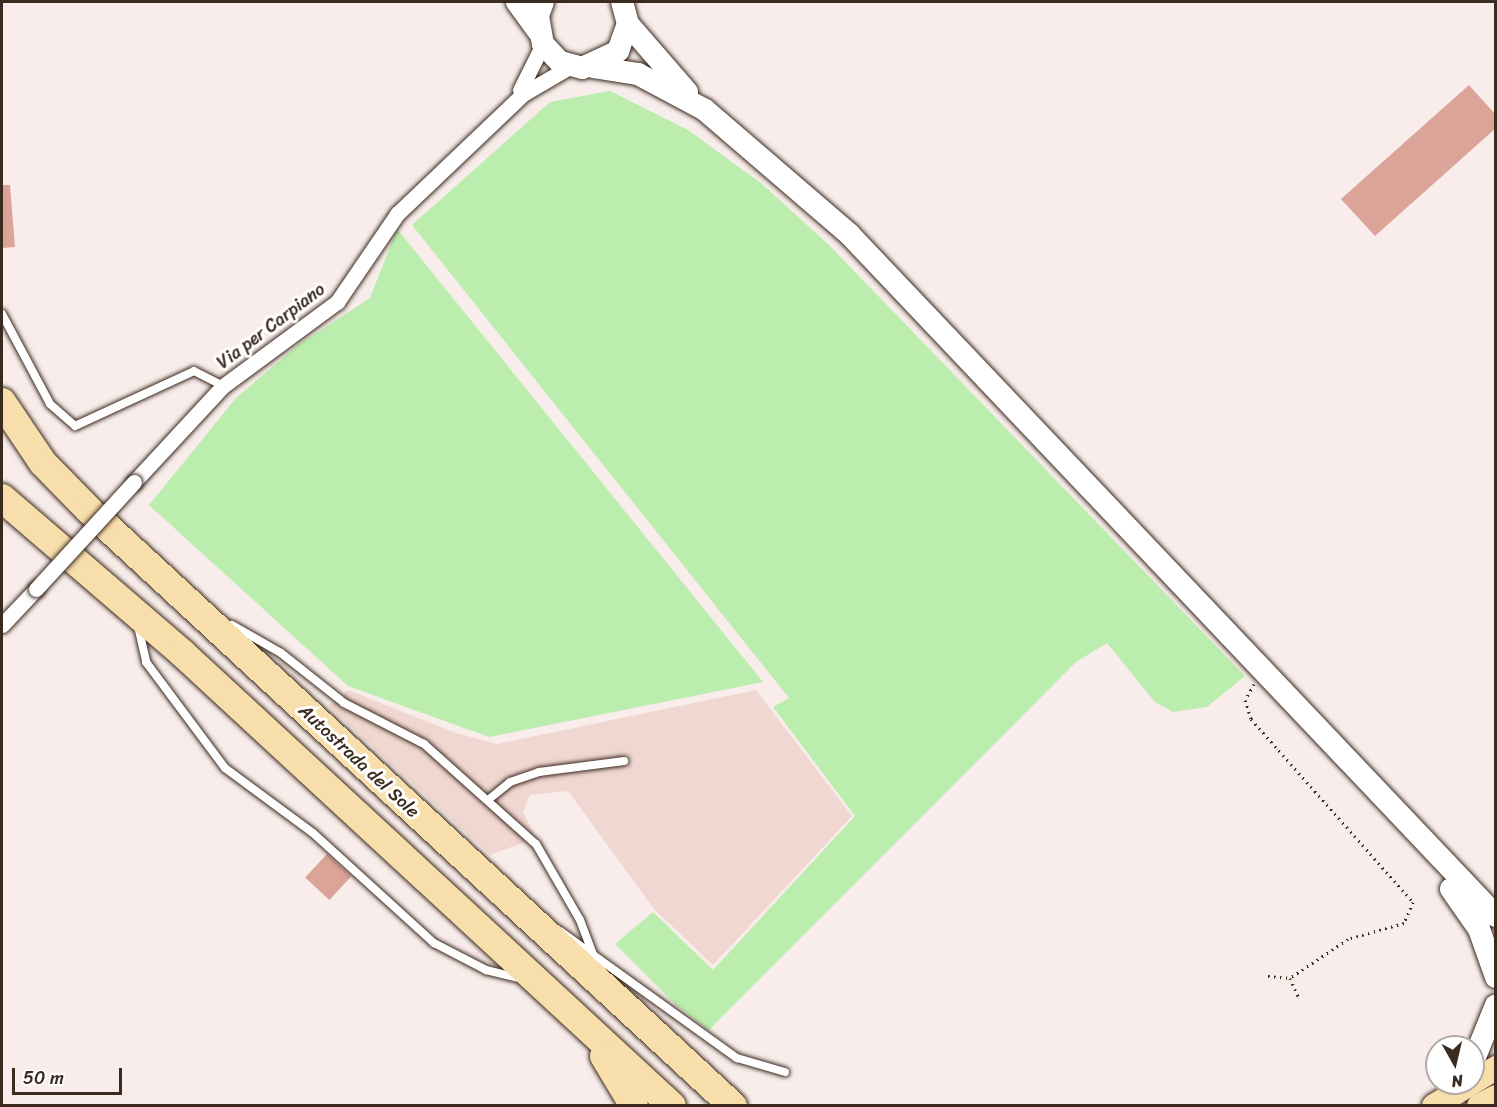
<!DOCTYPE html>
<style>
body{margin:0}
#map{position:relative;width:1497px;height:1107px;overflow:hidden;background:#f8edea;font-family:Sriracha,sans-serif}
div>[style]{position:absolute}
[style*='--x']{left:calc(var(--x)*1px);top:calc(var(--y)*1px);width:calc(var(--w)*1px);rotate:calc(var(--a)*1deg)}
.built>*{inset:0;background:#f0d7d1}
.green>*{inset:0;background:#baedae}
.building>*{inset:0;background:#dca498;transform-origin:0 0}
.path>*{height:3px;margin-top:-1.5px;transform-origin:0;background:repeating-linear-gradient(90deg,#3b2a1e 0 1.5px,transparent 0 6px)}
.roads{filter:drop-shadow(0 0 2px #3b2a1e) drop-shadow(0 0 2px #3b2a1e)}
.lane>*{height:8px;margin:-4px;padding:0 4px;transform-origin:4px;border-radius:4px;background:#fff}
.street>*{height:15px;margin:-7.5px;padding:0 7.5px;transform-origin:7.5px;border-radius:7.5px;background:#fff}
.secondary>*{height:22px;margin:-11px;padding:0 11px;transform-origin:11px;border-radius:11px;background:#fff}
.primary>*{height:24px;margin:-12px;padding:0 12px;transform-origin:12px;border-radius:12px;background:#f8deab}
.highway>*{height:28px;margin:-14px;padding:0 14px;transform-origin:14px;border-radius:14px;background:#f8deab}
.bridges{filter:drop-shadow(0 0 2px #3b2a1e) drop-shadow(0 0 2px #3b2a1e)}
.street-bridge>*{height:15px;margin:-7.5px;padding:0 7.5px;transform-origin:7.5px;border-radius:7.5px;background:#fff}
span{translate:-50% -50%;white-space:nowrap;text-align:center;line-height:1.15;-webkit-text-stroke:6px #fff;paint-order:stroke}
.street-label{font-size:18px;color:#3b2a1e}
.frame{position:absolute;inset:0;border:3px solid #3b2a1e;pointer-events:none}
.north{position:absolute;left:1425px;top:1035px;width:60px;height:60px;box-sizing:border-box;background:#fff;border:2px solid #b1aaa5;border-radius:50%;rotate:172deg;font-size:16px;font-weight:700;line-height:24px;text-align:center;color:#3b2a1e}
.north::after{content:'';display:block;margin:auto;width:21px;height:27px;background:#3b2a1e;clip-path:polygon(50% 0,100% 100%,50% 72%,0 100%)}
.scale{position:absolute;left:12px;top:1068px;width:110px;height:27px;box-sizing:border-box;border:3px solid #3b2a1e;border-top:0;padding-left:8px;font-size:18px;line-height:21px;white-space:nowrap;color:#3b2a1e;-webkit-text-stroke:4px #fff;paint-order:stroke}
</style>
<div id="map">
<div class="built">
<i style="clip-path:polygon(348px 690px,456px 733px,497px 744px,756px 690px,852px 816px,713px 965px,654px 909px,568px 791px,530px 795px,523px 812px,536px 838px,490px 855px,328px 706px)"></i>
</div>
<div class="green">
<i style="clip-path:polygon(610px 91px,688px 130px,762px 184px,828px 244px,1245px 676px,1207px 707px,1173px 712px,1155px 702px,1107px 643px,1076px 662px,709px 1030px,677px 1006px,615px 944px,653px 912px,713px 970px,855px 816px,773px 707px,789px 698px,412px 225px,550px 102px)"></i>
<i style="clip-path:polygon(397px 229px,763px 682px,489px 737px,348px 686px,149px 505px,236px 398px,298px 345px,370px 298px)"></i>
</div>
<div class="building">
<i style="clip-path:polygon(1469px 85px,1496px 115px,1496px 128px,1375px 236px,1341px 199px)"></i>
<i style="clip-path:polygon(2px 185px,10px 185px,15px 247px,3px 248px)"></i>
<i style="left:327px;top:854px;width:33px;height:32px;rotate:43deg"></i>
</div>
<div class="path">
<i style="--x:1254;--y:684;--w:18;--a:119"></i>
<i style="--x:1245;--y:700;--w:20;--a:72"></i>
<i style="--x:1251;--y:719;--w:244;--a:48.5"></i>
<i style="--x:1413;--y:902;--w:23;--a:113"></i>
<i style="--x:1404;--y:923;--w:58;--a:164.1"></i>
<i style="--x:1348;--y:939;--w:70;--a:146.1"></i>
<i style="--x:1290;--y:978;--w:24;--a:66"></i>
<i style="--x:1268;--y:976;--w:22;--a:5"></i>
</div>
<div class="roads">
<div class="lane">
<i style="--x:2;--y:314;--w:102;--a:61.9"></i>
<i style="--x:50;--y:404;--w:33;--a:41"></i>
<i style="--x:75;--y:426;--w:131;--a:-24.8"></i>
<i style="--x:194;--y:371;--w:33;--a:27"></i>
<i style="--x:232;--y:625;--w:56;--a:29.7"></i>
<i style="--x:281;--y:653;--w:80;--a:38.4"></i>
<i style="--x:344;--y:703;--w:90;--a:27.1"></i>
<i style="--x:424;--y:744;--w:150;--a:41.8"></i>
<i style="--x:536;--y:844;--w:88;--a:59.9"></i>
<i style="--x:580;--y:920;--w:53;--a:69.2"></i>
<i style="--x:138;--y:626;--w:37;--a:77"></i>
<i style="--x:146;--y:662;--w:132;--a:53.3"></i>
<i style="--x:225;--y:768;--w:109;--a:36.5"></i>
<i style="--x:313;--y:833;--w:164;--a:42.3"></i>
<i style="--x:434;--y:943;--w:59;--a:27.4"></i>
<i style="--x:486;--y:970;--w:33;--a:14"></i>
<i style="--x:488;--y:800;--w:28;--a:-39"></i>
<i style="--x:510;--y:782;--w:31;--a:-19"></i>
<i style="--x:539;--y:772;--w:86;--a:-7.4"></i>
<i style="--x:560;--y:931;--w:218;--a:35.7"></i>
<i style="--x:737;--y:1058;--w:50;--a:16.3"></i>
</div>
<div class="street">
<i style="--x:520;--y:90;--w:51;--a:-63.4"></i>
<i style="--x:134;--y:482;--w:131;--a:-47.2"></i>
<i style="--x:223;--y:386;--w:142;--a:-36.4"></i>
<i style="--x:337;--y:302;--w:107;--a:-55.7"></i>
<i style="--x:397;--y:214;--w:174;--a:-43.6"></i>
<i style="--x:523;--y:94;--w:56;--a:-30.3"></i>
<i style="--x:2;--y:625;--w:50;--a:-46.6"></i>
</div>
<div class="secondary">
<i style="--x:517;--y:2;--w:36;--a:54"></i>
<i style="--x:543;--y:2;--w:15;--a:110"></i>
<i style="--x:538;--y:16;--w:28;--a:80"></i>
<i style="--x:543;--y:44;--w:25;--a:47"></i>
<i style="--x:560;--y:62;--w:23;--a:15"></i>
<i style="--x:582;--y:68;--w:40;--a:-25"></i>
<i style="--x:618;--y:51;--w:29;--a:-70"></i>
<i style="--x:628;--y:24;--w:23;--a:-105"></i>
<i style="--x:628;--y:24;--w:90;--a:49.1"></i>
<i style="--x:593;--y:67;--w:46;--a:8.8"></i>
<i style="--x:638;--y:74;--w:76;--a:28.2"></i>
<i style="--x:705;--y:110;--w:190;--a:40.7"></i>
<i style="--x:849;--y:234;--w:940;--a:46.51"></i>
<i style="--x:1451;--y:889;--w:49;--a:55"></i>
<i style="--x:1479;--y:929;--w:51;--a:70.5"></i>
<i style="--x:1473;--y:1062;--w:61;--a:-68"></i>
</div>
<div class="primary">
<i style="--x:1434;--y:1106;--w:73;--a:-31.5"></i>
<i style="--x:1479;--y:1106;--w:19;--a:-28"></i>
</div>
<div class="highway">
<i style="--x:2;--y:402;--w:73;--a:56.1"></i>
<i style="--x:43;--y:463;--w:67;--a:45.6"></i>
<i style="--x:90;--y:511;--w:876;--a:42.78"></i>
<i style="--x:2;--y:498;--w:238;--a:40.7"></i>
<i style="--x:182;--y:653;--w:667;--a:42.75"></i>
<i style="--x:604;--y:1056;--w:58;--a:59"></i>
</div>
</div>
<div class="bridges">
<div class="street-bridge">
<i style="--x:36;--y:589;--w:145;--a:-47.5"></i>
</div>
</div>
<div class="street-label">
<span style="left:271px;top:326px;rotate:-37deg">Via per Carpiano</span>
<span style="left:359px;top:761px;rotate:43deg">Autostrada del Sole</span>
</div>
<div class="frame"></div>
<div class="north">N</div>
<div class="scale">50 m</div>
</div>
